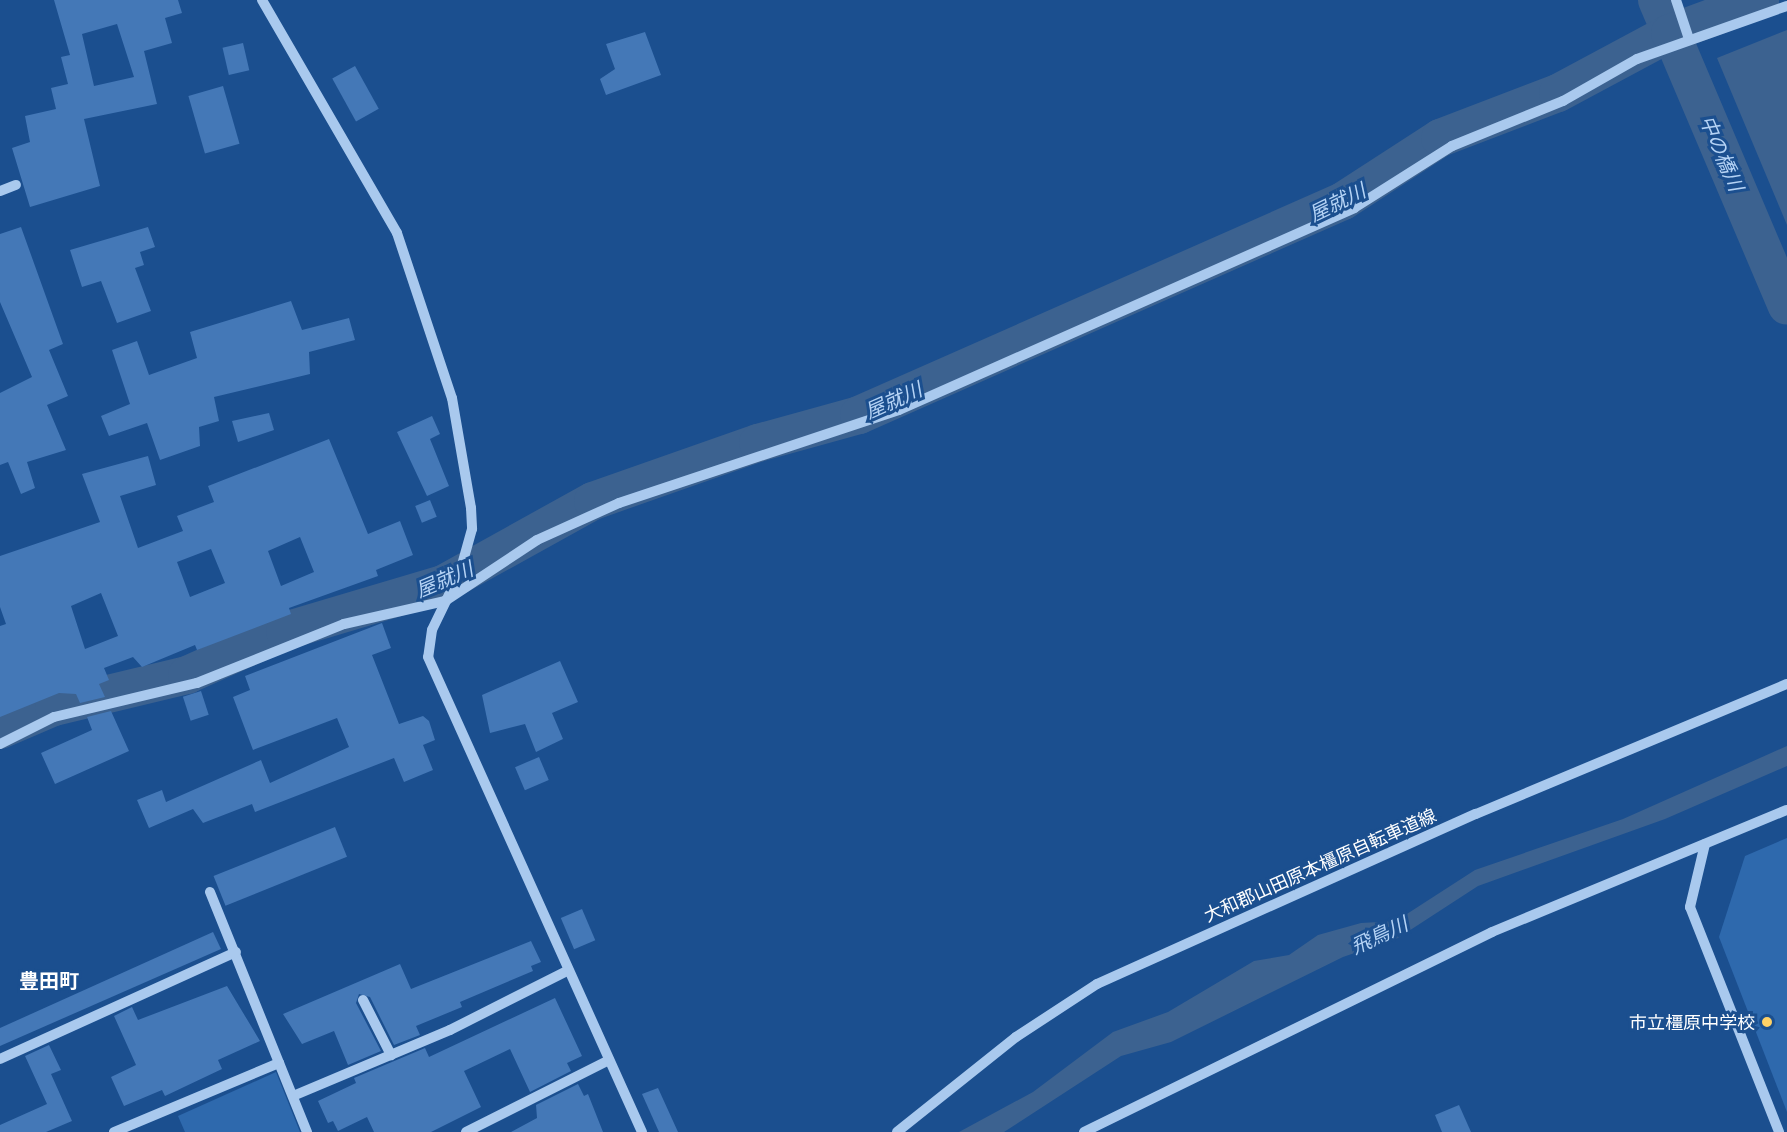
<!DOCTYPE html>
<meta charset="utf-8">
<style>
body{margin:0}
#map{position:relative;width:1787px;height:1132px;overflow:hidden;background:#1b4f8f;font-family:Ubuntu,"Noto Sans JP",sans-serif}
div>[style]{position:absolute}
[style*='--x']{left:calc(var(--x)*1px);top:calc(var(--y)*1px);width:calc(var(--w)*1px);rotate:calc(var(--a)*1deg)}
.green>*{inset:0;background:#2e69ad}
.water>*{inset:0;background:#3c6290}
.river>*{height:38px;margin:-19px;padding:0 19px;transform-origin:19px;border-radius:19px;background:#3c6290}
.building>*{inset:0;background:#4478b7;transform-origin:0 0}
.minor>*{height:10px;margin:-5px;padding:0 5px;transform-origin:5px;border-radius:5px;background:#a9c9ee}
.dots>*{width:16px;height:16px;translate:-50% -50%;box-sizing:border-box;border:3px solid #1b4f8f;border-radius:50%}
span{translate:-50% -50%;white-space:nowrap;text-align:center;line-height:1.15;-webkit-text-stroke:6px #1b4f8f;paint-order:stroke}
.street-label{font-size:18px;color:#fff}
.poi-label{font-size:18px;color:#fff}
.right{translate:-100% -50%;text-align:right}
.water-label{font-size:20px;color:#b5d3f5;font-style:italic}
.neighbourhood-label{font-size:20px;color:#fff;font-weight:700}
</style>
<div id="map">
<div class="green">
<i style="clip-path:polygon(1787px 838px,1787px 1112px,1719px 937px,1745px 856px)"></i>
<i style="clip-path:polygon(276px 1072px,300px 1132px,185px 1132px,178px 1116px)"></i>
</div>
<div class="water">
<i style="clip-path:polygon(1787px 30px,1787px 225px,1717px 58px)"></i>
<i style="clip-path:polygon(1787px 746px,1787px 766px,1665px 819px,1478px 886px,1398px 938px,1343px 957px,1171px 1042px,1121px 1056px,1004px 1132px,959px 1132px,1033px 1092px,1113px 1032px,1168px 1012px,1254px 961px,1289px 955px,1318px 935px,1361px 923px,1396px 921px,1475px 870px,1623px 819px)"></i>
</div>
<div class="river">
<i style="--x:1657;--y:0;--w:332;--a:67"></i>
<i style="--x:0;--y:730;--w:59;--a:-23.1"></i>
<i style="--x:54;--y:707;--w:137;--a:-13.5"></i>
<i style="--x:187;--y:675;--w:107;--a:-24.2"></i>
<i style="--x:285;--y:631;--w:165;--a:-16.6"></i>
<i style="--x:443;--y:584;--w:171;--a:-29"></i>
<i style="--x:593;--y:501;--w:175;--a:-19.4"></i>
<i style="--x:758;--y:443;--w:105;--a:-15.5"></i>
<i style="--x:859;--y:415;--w:529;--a:-23.85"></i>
<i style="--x:1343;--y:201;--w:116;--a:-33"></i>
<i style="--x:1440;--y:138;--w:126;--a:-20.9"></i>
<i style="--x:1558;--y:93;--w:127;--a:-28.2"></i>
<i style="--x:1670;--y:33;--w:96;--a:-20.1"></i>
</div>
<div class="building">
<i style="clip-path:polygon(evenodd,54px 0,178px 0,182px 13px,165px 18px,172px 43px,144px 51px,157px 104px,84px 119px,100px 186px,30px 207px,12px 148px,30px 142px,25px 116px,56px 109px,51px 88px,68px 84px,61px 57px,70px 55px,54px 0,117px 24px,134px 77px,94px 86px,82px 34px,117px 24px)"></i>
<i style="clip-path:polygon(645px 32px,661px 75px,606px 95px,600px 79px,615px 69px,606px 44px)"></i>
<i style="left:243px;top:43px;width:28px;height:21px;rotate:77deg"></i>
<i style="left:355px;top:66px;width:49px;height:26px;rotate:61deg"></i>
<i style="left:223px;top:86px;width:60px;height:36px;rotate:74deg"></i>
<i style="clip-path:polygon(21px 227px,63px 344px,49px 350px,68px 396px,47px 405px,66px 450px,27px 462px,35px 488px,21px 494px,8px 462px,0 465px,0 393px,32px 377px,0 302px,0 234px)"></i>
<i style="clip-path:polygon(148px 227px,155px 247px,140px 252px,144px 265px,135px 268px,151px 311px,117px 323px,101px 281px,82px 287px,70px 250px)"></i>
<i style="clip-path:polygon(291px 301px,302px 330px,349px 318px,355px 340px,309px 352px,310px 374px,214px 397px,219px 421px,199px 427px,200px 446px,160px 460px,147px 423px,109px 436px,101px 416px,130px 404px,112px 350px,137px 341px,149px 375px,197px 358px,190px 332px)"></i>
<i style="clip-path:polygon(269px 413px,274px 430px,238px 442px,232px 421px)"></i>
<i style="clip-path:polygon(432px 416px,440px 434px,430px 439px,449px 486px,427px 496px,397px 432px)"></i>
<i style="clip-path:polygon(evenodd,329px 439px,368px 534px,400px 521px,413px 555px,376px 570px,378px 576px,289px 608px,291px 614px,197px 650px,195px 645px,142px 667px,133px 657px,104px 668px,109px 680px,99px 684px,105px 697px,80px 703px,76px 694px,59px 693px,0 717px,0 626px,6px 624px,0 607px,0 556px,100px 522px,82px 474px,148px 456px,156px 485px,120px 496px,138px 548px,183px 531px,177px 516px,214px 502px,208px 486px,329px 439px,300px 537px,314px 572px,281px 586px,268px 551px,300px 537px,329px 439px,211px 549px,225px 583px,190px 597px,177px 562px,211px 549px,329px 439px,101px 593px,118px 636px,85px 649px,71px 606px,101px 593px)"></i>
<i style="left:430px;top:500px;width:18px;height:16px;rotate:68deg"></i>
<i style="clip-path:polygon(382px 623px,391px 648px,372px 655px,399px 724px,423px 716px,429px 721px,435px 740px,423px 745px,433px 770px,404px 782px,394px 758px,255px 812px,252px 804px,203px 823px,193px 809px,149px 828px,137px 800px,162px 790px,166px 802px,261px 760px,270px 783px,349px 747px,337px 718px,253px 750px,233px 697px,250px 690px,245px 676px)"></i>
<i style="clip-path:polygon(560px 661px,578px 702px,552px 713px,563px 739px,536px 752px,525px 724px,490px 733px,482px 695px)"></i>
<i style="left:201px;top:691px;width:25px;height:19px;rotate:72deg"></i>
<i style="clip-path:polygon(111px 711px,129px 751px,55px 784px,41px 753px,92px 730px,87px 717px)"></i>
<i style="left:539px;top:757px;width:25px;height:26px;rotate:67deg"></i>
<i style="left:335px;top:827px;width:32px;height:131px;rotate:68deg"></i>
<i style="left:582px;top:909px;width:34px;height:23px;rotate:67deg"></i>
<i style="clip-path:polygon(213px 932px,221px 949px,0 1046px,0 1028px)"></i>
<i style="clip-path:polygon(531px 941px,541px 962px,531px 966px,533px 971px,460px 1002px,462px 1007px,416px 1026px,420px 1035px,394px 1045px,370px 997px,359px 994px,356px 1003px,381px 1051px,348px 1065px,334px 1031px,302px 1044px,283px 1014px,400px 964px,411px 989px)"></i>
<i style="clip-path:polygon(227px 986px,260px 1041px,218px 1060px,222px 1069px,165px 1096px,162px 1090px,124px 1106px,111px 1077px,136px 1065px,114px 1016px,132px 1007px,138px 1020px)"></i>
<i style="clip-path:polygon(555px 998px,582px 1056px,567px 1063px,571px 1071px,530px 1092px,510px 1049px,464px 1071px,481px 1107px,431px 1132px,374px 1132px,367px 1117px,338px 1131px,333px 1121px,328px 1123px,318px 1101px,356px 1083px,354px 1078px,425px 1048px,429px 1057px)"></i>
<i style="clip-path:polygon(49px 1045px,61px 1070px,51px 1074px,72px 1121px,46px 1132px,0 1132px,0 1125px,47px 1104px,25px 1056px)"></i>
<i style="clip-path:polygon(578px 1084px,584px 1096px,588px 1094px,603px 1132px,511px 1132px,537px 1118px,536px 1105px)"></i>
<i style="clip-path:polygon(658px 1088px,678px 1132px,659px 1132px,642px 1094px)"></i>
<i style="clip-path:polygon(1459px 1105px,1471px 1132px,1442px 1132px,1435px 1115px)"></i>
</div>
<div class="minor">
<i style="--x:262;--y:0;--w:269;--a:59.9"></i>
<i style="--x:397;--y:233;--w:174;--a:71.6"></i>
<i style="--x:452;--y:398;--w:112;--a:80.2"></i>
<i style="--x:471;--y:508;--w:21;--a:87"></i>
<i style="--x:472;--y:529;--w:45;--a:105.6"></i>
<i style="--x:460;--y:572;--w:64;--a:115.8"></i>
<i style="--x:432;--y:630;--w:27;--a:98"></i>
<i style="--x:428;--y:657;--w:521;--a:65.75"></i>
<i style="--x:1676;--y:0;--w:41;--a:71.6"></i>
<i style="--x:0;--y:191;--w:17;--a:-21"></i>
<i style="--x:0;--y:744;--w:60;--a:-26.6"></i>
<i style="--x:54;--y:717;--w:147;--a:-13.4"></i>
<i style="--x:197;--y:683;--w:158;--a:-21.9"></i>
<i style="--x:344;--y:624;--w:104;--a:-12.8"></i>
<i style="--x:445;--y:601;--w:110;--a:-33.5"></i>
<i style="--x:537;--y:540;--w:90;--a:-24.3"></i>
<i style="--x:619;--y:503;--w:295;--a:-18.4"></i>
<i style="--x:899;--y:410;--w:498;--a:-23.9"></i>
<i style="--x:1354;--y:208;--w:116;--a:-32.3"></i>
<i style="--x:1452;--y:146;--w:120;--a:-22.1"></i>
<i style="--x:1563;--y:101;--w:85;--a:-29.6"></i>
<i style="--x:1637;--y:59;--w:159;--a:-19.5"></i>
<i style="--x:1705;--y:844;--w:65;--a:103.4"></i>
<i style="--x:1690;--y:907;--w:242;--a:68.4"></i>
<i style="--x:210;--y:892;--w:259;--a:68"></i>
<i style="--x:363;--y:1000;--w:62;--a:63"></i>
<i style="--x:0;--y:1059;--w:259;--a:-24.4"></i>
<i style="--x:293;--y:1096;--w:170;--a:-22.8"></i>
<i style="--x:450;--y:1030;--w:131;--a:-26.8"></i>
<i style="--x:114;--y:1132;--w:179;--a:-22.7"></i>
<i style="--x:466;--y:1132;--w:160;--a:-26.7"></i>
<i style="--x:897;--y:1132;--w:152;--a:-38.6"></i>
<i style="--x:1016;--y:1037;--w:97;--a:-33.2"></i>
<i style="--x:1097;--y:984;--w:415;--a:-24.2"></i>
<i style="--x:1476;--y:814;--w:337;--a:-22.7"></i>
<i style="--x:1084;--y:1132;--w:454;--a:-26.1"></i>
<i style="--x:1492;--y:932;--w:319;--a:-22.5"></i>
</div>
<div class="dots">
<i style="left:1767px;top:1022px;background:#ffd166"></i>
</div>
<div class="street-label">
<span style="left:1320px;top:865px;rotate:-24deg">大和郡山田原本橿原自転車道線</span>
</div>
<div class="poi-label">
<span class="right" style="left:1755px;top:1022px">市立橿原中学校</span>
</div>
<div class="water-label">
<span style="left:1722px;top:153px;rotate:67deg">中の橋川</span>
<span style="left:1337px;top:202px;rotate:-26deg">屋就川</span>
<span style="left:893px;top:400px;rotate:-24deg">屋就川</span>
<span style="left:444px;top:579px;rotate:-23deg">屋就川</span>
<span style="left:1379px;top:935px;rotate:-25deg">飛鳥川</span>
</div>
<div class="neighbourhood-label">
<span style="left:49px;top:980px">豊田町</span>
</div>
</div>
